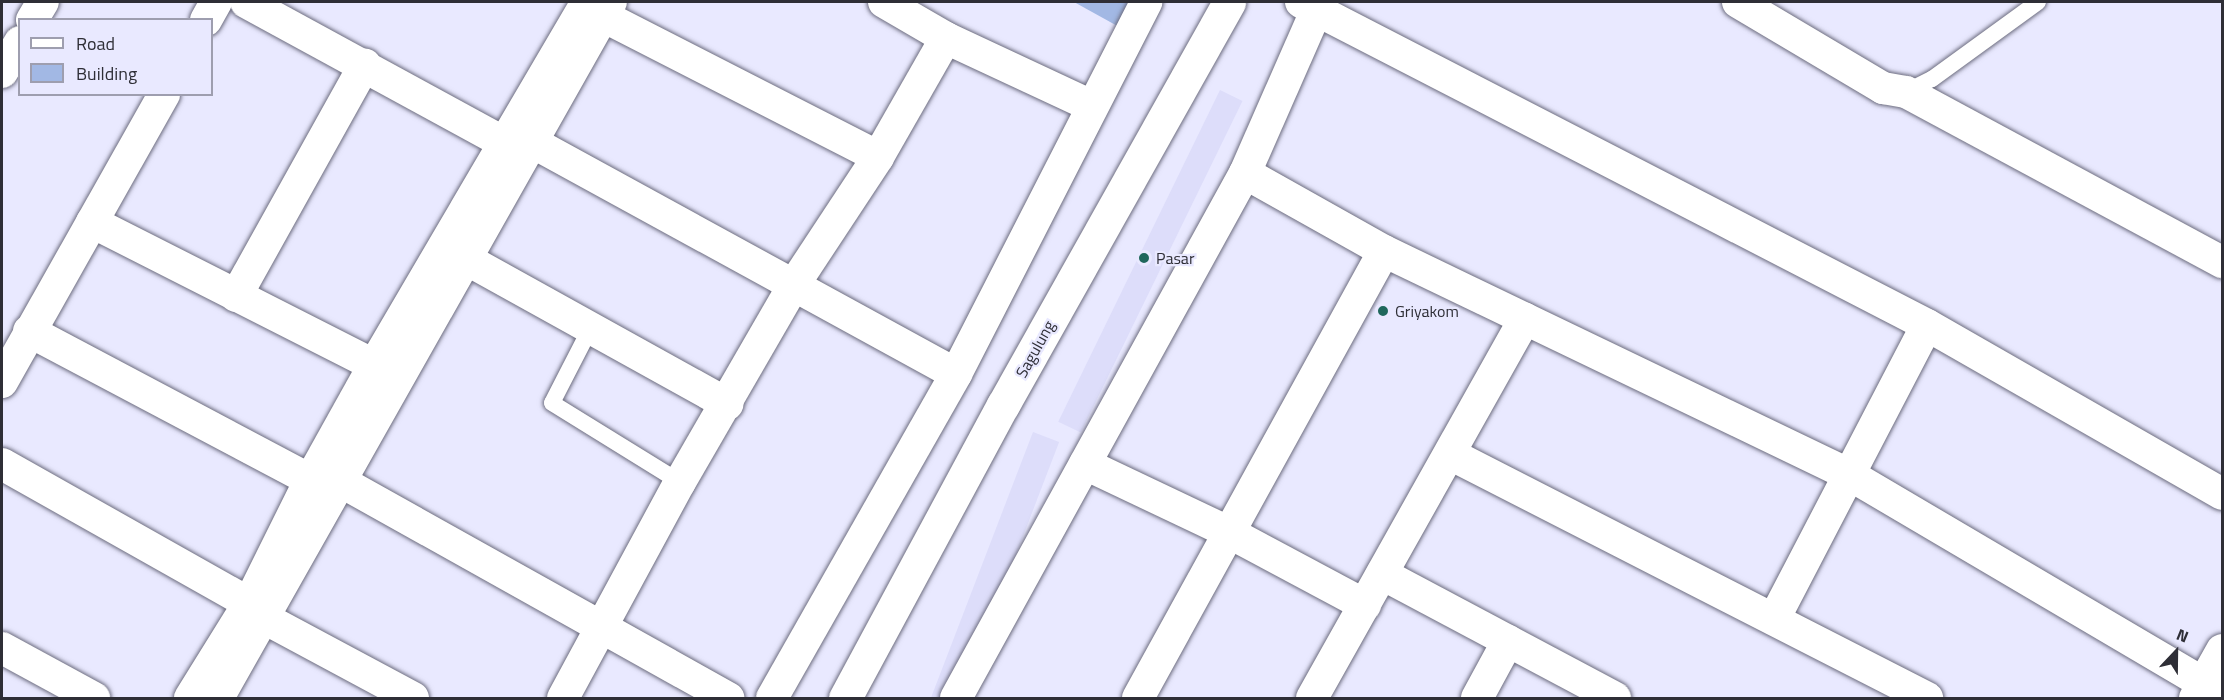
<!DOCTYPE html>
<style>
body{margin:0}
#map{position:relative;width:2224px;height:700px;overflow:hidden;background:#e9e9ff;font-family:"Titillium Web",sans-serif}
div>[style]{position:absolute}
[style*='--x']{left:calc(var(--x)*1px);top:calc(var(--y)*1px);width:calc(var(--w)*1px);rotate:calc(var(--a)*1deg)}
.built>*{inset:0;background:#ddddfa;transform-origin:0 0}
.building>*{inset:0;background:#a2b8e4}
.roads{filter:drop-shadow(0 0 2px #6c6c7f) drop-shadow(0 0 2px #6c6c7f)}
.service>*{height:16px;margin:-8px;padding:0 8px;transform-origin:8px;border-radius:8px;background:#fff}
.minor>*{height:32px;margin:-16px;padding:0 16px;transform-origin:16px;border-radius:16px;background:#fff}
.tertiary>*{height:33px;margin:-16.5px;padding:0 16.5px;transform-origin:16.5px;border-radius:16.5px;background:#fff}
.dots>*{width:16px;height:16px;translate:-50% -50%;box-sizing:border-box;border:3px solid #e9e9ff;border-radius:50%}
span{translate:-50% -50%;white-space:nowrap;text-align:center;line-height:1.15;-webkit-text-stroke:4.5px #e9e9ff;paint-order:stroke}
.poi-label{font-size:16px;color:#2e2e36}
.left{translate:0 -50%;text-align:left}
.street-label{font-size:16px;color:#2e2e36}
.frame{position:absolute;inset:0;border:3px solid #2e2e36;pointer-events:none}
.legend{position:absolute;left:18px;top:18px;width:195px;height:78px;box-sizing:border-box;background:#e9e9ff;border:2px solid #9e9eaf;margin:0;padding:8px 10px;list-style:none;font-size:18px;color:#2e2e36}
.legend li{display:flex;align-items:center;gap:12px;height:30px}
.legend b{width:30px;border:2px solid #9e9eaf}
.north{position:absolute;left:2146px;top:622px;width:60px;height:60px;-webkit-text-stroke:4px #e9e9ff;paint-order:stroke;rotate:22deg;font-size:16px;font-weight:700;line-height:24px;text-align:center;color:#2e2e36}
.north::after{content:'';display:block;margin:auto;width:21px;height:27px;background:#2e2e36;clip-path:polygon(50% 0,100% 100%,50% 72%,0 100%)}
</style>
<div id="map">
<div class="built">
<i style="left:1220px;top:90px;width:25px;height:369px;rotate:26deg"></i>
<i style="left:1033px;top:432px;width:28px;height:300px;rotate:21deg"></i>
</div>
<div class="building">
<i style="clip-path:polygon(1074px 2px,1136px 2px,1121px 28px)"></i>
</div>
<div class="roads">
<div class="service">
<i style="--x:1906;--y:92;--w:29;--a:-27"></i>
<i style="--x:1932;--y:79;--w:131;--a:-36"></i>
<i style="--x:591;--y:327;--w:85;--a:117.2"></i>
<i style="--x:552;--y:403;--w:150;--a:31.7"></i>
</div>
<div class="minor">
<i style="--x:246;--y:2;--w:295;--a:28.6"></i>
<i style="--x:884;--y:2;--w:72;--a:30.1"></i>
<i style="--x:946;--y:38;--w:161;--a:25"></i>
<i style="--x:1301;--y:2;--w:704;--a:27.29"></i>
<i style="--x:1927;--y:325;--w:340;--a:29.8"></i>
<i style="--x:1738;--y:2;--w:169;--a:30.7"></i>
<i style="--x:1883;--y:88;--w:23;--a:10"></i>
<i style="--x:1906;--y:92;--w:359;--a:28.3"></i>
<i style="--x:603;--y:16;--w:309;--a:27.1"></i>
<i style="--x:32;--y:20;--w:21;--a:-59"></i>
<i style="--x:206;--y:20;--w:21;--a:-61"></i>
<i style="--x:2;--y:72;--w:35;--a:-59"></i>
<i style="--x:532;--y:142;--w:483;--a:28.7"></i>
<i style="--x:1245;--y:173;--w:159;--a:29.3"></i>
<i style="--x:1384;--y:251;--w:517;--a:25.67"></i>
<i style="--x:1850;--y:475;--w:432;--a:30.5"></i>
<i style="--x:92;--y:222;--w:316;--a:26.9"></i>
<i style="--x:466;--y:259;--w:299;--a:29"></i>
<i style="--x:236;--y:296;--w:265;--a:-60.9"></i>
<i style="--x:29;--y:331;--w:318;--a:27.9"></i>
<i style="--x:2;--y:382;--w:330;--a:-60.6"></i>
<i style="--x:1450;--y:454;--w:536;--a:27.09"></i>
<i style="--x:2;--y:464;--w:283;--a:29.4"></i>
<i style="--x:1085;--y:464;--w:161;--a:25.4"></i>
<i style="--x:1230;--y:533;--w:153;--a:28.1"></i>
<i style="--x:340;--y:481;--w:445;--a:29.2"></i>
<i style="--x:1382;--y:574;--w:264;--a:28"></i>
<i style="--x:264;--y:618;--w:169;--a:28.2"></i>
<i style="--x:1774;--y:619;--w:331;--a:-62.5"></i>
<i style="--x:2;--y:648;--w:105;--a:28.5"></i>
<i style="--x:190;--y:698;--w:112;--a:-58.2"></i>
<i style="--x:249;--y:603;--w:137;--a:-63.6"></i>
<i style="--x:310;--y:480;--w:132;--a:-60.9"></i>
<i style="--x:374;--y:365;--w:421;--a:-59.6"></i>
<i style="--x:218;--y:698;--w:799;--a:-60.55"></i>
<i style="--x:563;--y:698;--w:246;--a:-61.6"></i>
<i style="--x:680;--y:482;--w:226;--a:-60"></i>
<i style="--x:793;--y:286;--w:154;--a:-56.6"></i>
<i style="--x:878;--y:157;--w:137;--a:-60.3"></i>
<i style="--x:772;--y:698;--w:373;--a:-60.4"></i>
<i style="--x:956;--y:374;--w:418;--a:-62.9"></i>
<i style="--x:956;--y:698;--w:599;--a:-61.17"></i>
<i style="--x:1245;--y:173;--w:179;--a:-66.3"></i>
<i style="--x:1138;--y:698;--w:510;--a:-61.17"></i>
<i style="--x:1312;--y:698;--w:435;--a:-60.7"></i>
<i style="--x:1477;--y:698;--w:65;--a:-61.5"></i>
<i style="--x:2195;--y:698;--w:55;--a:-60.6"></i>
</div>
<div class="tertiary">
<i style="--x:845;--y:698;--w:333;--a:-61.7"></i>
<i style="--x:1003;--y:405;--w:462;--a:-60.7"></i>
</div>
</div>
<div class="dots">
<i style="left:1144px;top:258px;background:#1f675c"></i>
<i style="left:1383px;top:311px;background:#1f675c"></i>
</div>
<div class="poi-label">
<span class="left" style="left:1156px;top:258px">Pasar</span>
<span class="left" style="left:1395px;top:311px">Griyakom</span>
</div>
<div class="street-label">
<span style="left:1035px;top:349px;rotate:-61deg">Sagulung</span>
</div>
<div class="frame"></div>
<ul class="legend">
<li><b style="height:8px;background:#fff"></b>Road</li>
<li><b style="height:16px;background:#a2b8e4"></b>Building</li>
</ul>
<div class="north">N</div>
</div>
